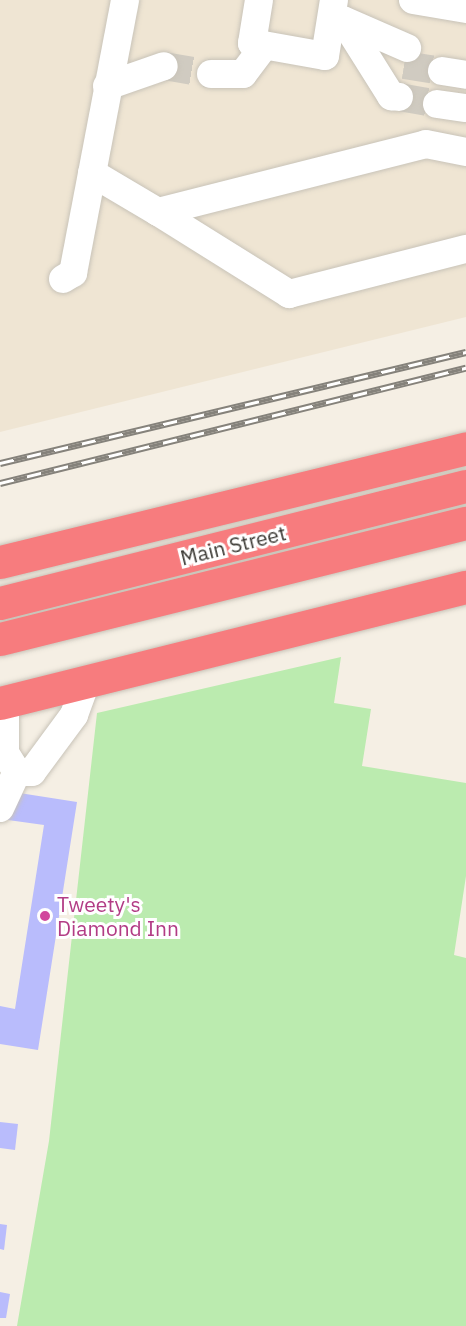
<!DOCTYPE html>
<style>
body{margin:0}
#map{position:relative;width:466px;height:1326px;overflow:hidden;background:#f5efe4;font-family:"IBM Plex Sans",sans-serif}
div>[style]{position:absolute}
[style*='--x']{left:calc(var(--x)*1px);top:calc(var(--y)*1px);width:calc(var(--w)*1px);rotate:calc(var(--a)*1deg)}
.built>*{inset:0;background:#efe5d3}
.green>*{inset:0;background:#bbebaf}
.building>*{inset:0;background:#b9bcfc}
.minor-tunnel>*{height:28px;margin-top:-14px;transform-origin:0;background:repeating-linear-gradient(90deg,#d0cbc1 0 28px,transparent 0 42px)}
.roads{filter:drop-shadow(0 0 2px #c8c3b8) drop-shadow(0 0 2px #c8c3b8)}
.minor>*{height:28px;margin:-14px;padding:0 14px;transform-origin:14px;border-radius:14px;background:#fff}
.highway>*{height:33px;margin:-16.5px;padding:0 16.5px;transform-origin:16.5px;border-radius:16.5px;background:#f77c7e}
.rail>*{height:7px;margin-top:-3.5px;transform-origin:0;background:repeating-linear-gradient(90deg,#fff 0 14px,#85827b 0 28px);box-sizing:border-box;border-block:2px solid #85827b}
.dots>*{width:16px;height:16px;translate:-50% -50%;box-sizing:border-box;border:3px solid #fff;border-radius:50%}
span{translate:-50% -50%;white-space:nowrap;text-align:center;line-height:1.15;-webkit-text-stroke:6px #fff;paint-order:stroke}
.street-label{font-size:21px;color:#3e3c37}
.hotel-label{font-size:21px;color:#b23c85}
.left{translate:0 -50%;text-align:left}
</style>
<div id="map">
<div class="built">
<i style="clip-path:polygon(0 0,466px 0,466px 317px,0 432px)"></i>
</div>
<div class="green">
<i style="clip-path:polygon(341px 657px,334px 703px,371px 709px,362px 766px,466px 783px,466px 876px,454px 955px,466px 958px,466px 1326px,17px 1326px,49px 1141px,97px 713px)"></i>
</div>
<div class="building">
<i style="clip-path:polygon(13px 792px,77px 802px,38px 1050px,0 1044px,0 1006px,15px 1009px,44px 825px,8px 820px)"></i>
<i style="clip-path:polygon(0 1122px,18px 1124px,15px 1150px,0 1148px)"></i>
<i style="clip-path:polygon(0 1224px,7px 1225px,4px 1250px,0 1249px)"></i>
<i style="clip-path:polygon(0 1292px,10px 1294px,6px 1318px,0 1318px)"></i>
</div>
<div class="minor-tunnel">
<i style="--x:404;--y:65;--w:38;--a:9"></i>
<i style="--x:164;--y:66;--w:48;--a:9.7"></i>
<i style="--x:399;--y:97;--w:39;--a:10"></i>
</div>
<div class="roads">
<div class="minor">
<i style="--x:259;--y:0;--w:44;--a:99.2"></i>
<i style="--x:252;--y:43;--w:74;--a:10.1"></i>
<i style="--x:325;--y:56;--w:57;--a:-80.9"></i>
<i style="--x:413;--y:0;--w:54;--a:9.6"></i>
<i style="--x:343;--y:20;--w:70;--a:23.6"></i>
<i style="--x:344;--y:21;--w:89;--a:57.9"></i>
<i style="--x:391;--y:96;--w:8;--a:7"></i>
<i style="--x:442;--y:71;--w:24;--a:9"></i>
<i style="--x:211;--y:74;--w:32;--a:0"></i>
<i style="--x:243;--y:74;--w:36;--a:-53"></i>
<i style="--x:107;--y:86;--w:60;--a:-19.3"></i>
<i style="--x:437;--y:104;--w:29;--a:8"></i>
<i style="--x:92;--y:173;--w:77;--a:30.6"></i>
<i style="--x:158;--y:212;--w:276;--a:-14.2"></i>
<i style="--x:426;--y:144;--w:41;--a:11.3"></i>
<i style="--x:158;--y:212;--w:155;--a:32"></i>
<i style="--x:289;--y:294;--w:183;--a:-14.3"></i>
<i style="--x:63;--y:279;--w:12;--a:-31"></i>
<i style="--x:73;--y:273;--w:278;--a:-79.2"></i>
<i style="--x:5;--y:702;--w:51;--a:90"></i>
<i style="--x:5;--y:753;--w:22;--a:58"></i>
<i style="--x:17;--y:772;--w:15;--a:0"></i>
<i style="--x:32;--y:772;--w:71;--a:-53.6"></i>
<i style="--x:74;--y:715;--w:35;--a:-70"></i>
<i style="--x:0;--y:808;--w:40;--a:-65"></i>
</div>
<div class="highway">
<i style="--x:0;--y:562;--w:480;--a:-13.7"></i>
<i style="--x:0;--y:603;--w:480;--a:-14.1"></i>
<i style="--x:0;--y:639;--w:480;--a:-14"></i>
<i style="--x:0;--y:703;--w:480;--a:-14"></i>
</div>
</div>
<div class="rail">
<i style="--x:0;--y:463;--w:479;--a:-13.4"></i>
<i style="--x:0;--y:483;--w:480;--a:-13.9"></i>
</div>
<div class="dots">
<i style="left:45px;top:916px;background:#d1479c"></i>
</div>
<div class="street-label">
<span style="left:233px;top:545px;rotate:-14deg">Main Street</span>
</div>
<div class="hotel-label">
<span class="left" style="left:57px;top:916px">Tweety's<br>Diamond Inn</span>
</div>
</div>
